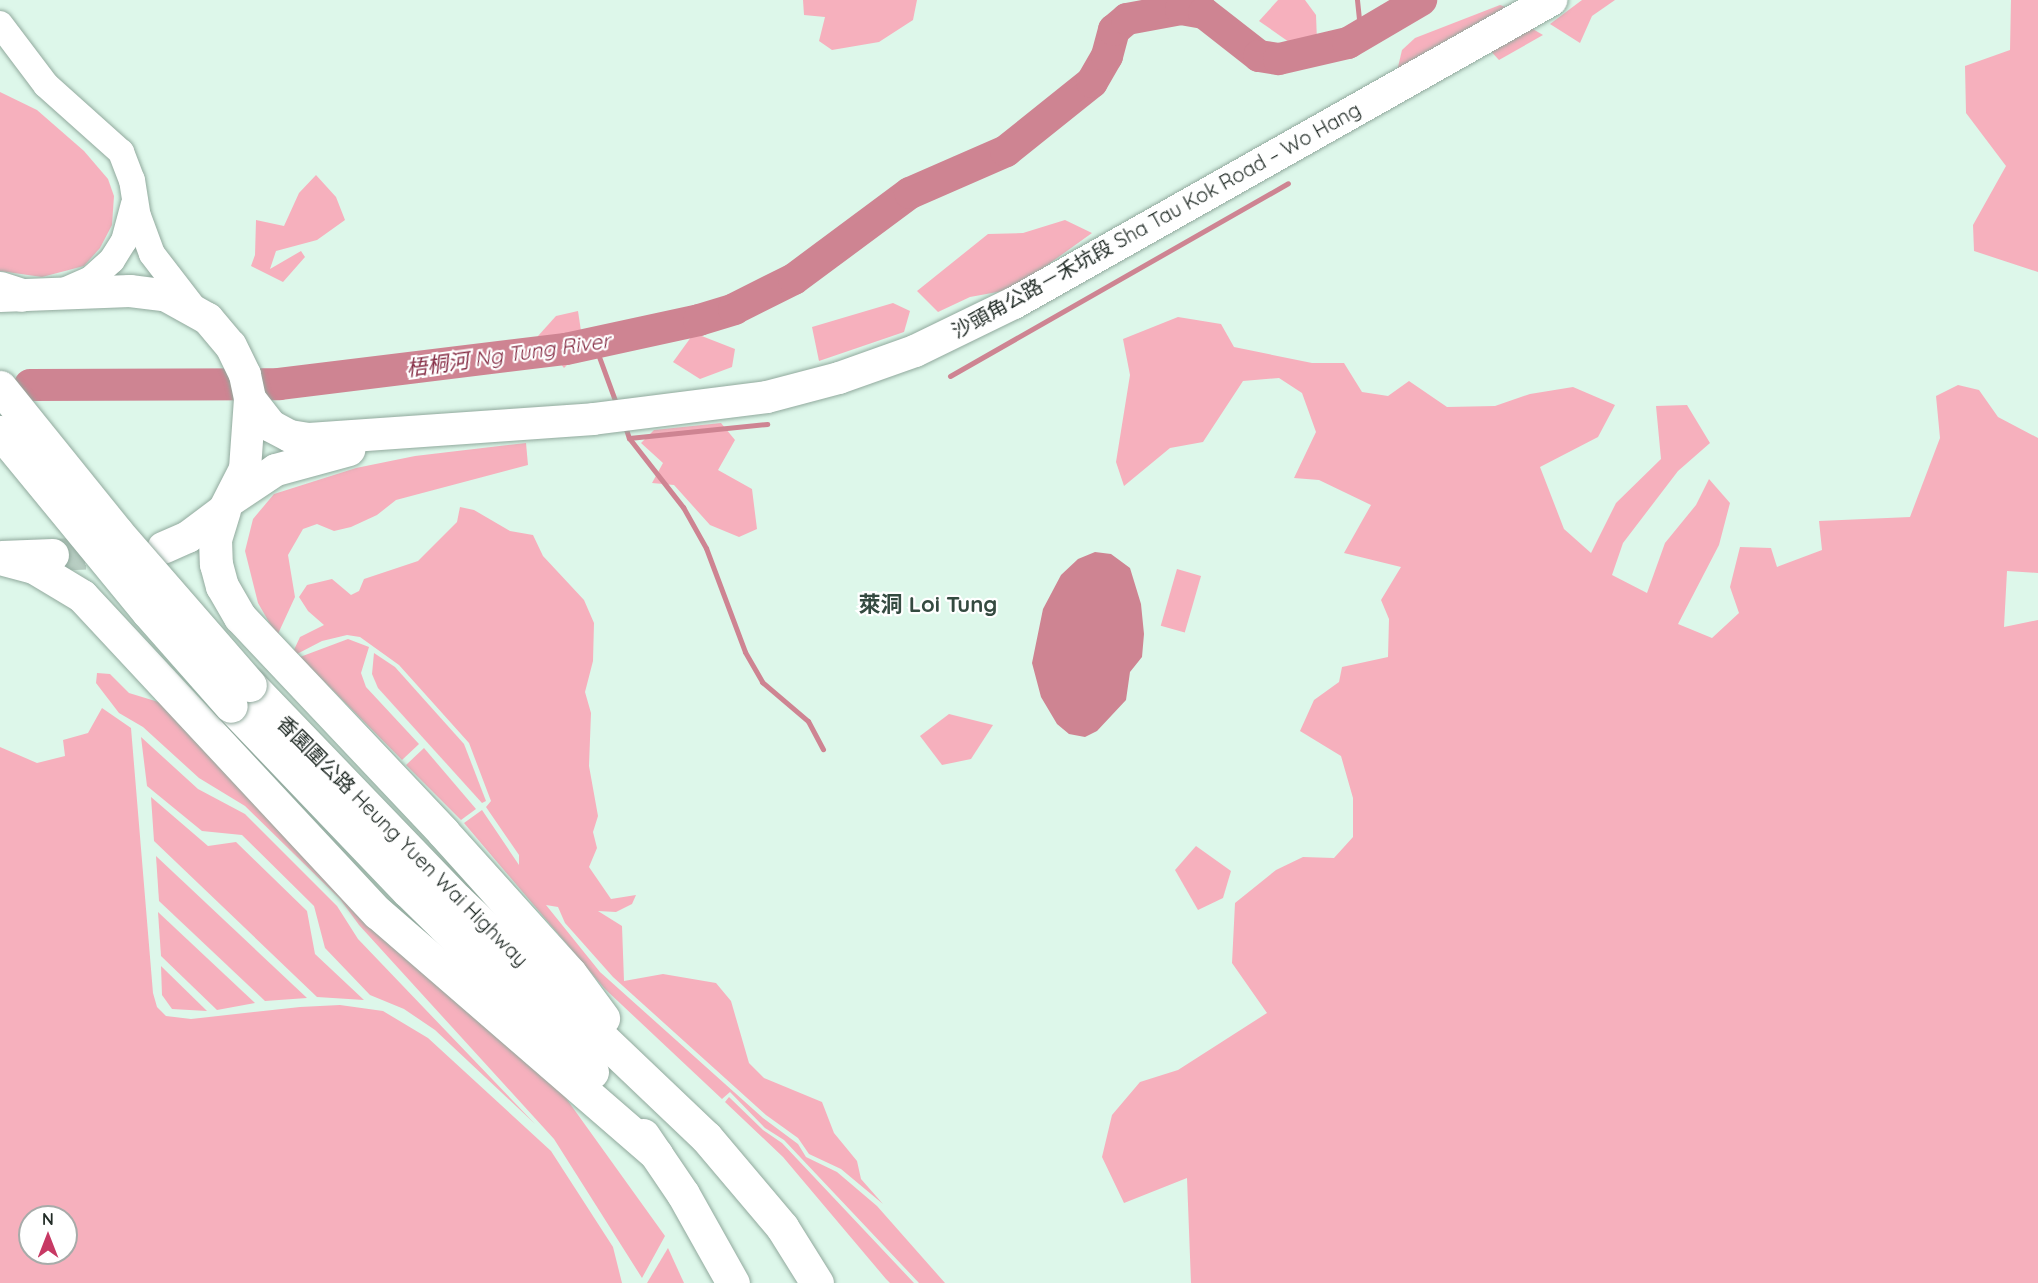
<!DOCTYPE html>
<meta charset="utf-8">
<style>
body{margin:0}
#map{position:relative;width:2038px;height:1283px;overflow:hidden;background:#ddf7ea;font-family:Quicksand,"Noto Sans SC",sans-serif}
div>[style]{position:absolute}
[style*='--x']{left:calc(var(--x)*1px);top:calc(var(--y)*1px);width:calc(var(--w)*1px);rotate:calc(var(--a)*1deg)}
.green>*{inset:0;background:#f6b0bd;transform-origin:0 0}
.water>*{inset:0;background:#ce8492}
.stream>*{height:5px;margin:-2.5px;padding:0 2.5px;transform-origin:2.5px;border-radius:2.5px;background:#ce8492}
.river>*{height:32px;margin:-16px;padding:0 16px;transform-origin:16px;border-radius:16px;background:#ce8492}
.major-tunnel>*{height:32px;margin-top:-16px;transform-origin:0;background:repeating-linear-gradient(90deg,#b8cec3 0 32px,transparent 0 48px)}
.roads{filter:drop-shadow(0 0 2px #91a99d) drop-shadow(0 0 2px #91a99d)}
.minor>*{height:26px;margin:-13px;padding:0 13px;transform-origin:13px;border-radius:13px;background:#fff}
.major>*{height:32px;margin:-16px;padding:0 16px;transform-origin:16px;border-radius:16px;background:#fff}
.highway>*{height:33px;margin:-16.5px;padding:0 16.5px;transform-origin:16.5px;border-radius:16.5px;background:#fff}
.bridges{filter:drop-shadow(0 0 2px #91a99d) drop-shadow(0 0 2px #91a99d)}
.highway-bridge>*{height:33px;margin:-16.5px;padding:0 16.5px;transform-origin:16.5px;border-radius:16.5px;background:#fff}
span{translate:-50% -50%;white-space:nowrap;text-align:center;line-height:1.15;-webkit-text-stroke:4.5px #fff;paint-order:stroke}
.street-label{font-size:20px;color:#222c27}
.water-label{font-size:21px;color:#852c44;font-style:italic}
.quarter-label{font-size:22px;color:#344a40;font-weight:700}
.north{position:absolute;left:18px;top:1205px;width:60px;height:60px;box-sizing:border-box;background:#fff;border:2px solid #a7aba9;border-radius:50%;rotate:0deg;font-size:16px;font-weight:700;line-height:24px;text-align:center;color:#222c27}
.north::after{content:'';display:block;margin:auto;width:21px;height:27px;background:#c73964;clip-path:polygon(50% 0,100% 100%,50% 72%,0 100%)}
</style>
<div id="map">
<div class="green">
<i style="clip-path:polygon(803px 0,917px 0,913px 20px,879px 42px,832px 50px,819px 41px,825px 17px,804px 15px)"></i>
<i style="clip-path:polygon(1278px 0,1305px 0,1316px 15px,1317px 41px,1289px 42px,1259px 21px)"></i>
<i style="clip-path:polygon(1582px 0,1615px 0,1592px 16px,1580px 43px,1550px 24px)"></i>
<i style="clip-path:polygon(2011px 0,2038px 0,2038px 272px,1974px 251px,1973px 225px,2006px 166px,1966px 113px,1965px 66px,2010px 50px)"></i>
<i style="clip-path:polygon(1500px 5px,1520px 12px,1394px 84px,1402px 50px,1415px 38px)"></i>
<i style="clip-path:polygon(1526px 25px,1543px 35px,1499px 60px,1487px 47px)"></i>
<i style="clip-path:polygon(0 92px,37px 110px,84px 151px,108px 179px,114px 196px,112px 225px,100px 248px,84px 266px,42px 277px,0 271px)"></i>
<i style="clip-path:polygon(316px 175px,336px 197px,345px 220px,317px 240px,276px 251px,270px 269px,301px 251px,305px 257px,283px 282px,251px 266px,255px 255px,256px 220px,284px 226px,299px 193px)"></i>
<i style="clip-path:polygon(1065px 220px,1092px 233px,1014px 289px,970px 297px,938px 312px,917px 291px,988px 234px,1023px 233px)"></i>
<i style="clip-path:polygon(893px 303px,910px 311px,904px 332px,819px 361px,812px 327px)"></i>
<i style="clip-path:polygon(578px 311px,581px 331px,576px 356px,564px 368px,538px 336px,556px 316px)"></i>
<i style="clip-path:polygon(1178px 317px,1221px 324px,1234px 347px,1312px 363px,1344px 363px,1362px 392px,1388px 396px,1409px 381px,1447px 407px,1495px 406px,1530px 394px,1573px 387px,1615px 405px,1598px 437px,1540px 467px,1564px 529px,1591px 553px,1616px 503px,1661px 459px,1656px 406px,1687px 405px,1710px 443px,1678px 471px,1623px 543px,1612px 575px,1647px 593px,1665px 543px,1696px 505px,1709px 479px,1730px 503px,1719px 545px,1678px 624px,1712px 638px,1739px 613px,1730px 587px,1740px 547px,1771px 548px,1777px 567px,1822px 550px,1819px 521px,1910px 517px,1940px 438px,1936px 396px,1958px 385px,1979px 390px,1998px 417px,2038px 438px,2038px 573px,2007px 571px,2004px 627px,2038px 620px,2038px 1283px,1191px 1283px,1187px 1178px,1124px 1203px,1102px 1157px,1112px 1115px,1140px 1082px,1178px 1070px,1267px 1013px,1232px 963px,1235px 903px,1276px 870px,1303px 857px,1334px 858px,1353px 837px,1353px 798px,1341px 756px,1300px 731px,1314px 700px,1339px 682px,1342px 667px,1388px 657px,1389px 619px,1381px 600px,1401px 567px,1344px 553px,1371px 505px,1319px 480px,1294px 478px,1316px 432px,1302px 393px,1279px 378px,1243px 381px,1203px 442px,1170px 448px,1124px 486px,1116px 462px,1130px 375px,1123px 339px)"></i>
<i style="clip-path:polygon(694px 333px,735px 349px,732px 367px,700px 379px,673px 362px)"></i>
<i style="clip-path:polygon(721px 423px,735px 440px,718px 470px,752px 489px,757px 529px,739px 537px,710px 525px,674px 485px,652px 483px,663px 463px,641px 443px,654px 430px)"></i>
<i style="clip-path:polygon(526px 443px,528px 465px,396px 500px,377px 515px,351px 527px,334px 531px,317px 524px,303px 529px,288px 555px,295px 597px,277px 636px,258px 603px,245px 551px,253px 519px,274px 494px,356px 468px,415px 456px)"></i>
<i style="clip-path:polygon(460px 507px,474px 510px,510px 531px,533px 535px,543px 556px,584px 600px,594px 623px,593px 661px,585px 692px,591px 713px,589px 766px,598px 816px,593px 832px,597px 848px,589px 867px,611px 899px,636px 895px,632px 904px,616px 912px,598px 911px,622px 926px,624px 981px,663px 974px,716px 983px,731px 1001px,749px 1063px,764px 1078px,822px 1102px,834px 1133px,857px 1161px,861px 1179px,883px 1204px,841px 1169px,809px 1154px,798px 1138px,766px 1115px,613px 977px,565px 923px,558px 907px,546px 905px,600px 972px,763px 1118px,798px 1144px,806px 1157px,837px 1172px,877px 1206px,945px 1283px,919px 1283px,784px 1140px,765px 1128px,730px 1092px,722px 1099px,605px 989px,464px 823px,482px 810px,519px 865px,519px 855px,486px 807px,491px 801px,469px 743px,399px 665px,360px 637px,347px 635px,322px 641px,295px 655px,293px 652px,300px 637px,324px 625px,308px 611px,299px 597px,307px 585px,332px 579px,351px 595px,359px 591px,364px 579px,418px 561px,457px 522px)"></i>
<i style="left:1177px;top:569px;width:25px;height:59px;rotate:16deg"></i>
<i style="clip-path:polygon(348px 639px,369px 647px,361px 673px,366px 687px,419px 744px,402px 760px,300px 657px)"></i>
<i style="clip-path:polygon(374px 653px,395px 667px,464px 744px,486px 801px,482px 803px,378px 688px,372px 674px)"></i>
<i style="clip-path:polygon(97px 673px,110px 674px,129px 693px,165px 704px,563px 1094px,665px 1236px,642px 1278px,554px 1139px,359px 925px,340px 899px,245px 806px,199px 778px,143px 727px,119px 713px,96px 683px)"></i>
<i style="clip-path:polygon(evenodd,102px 708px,131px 728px,153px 993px,157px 1007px,166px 1016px,191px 1019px,300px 1007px,340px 1005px,383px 1011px,428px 1038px,551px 1151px,613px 1247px,622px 1283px,0 1283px,0 747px,37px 763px,65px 756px,63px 740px,88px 733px,102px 708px,30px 1217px,66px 1217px,66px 1253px,30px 1253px,30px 1217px)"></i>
<i style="clip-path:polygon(949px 714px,993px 725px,971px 759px,942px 765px,920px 736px)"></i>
<i style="clip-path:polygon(141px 737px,198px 789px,245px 814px,337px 906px,358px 939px,535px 1124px,435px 1030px,404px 1009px,370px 995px,325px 948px,314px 906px,242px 835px,202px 831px,147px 786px)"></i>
<i style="clip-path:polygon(424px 748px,476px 809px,461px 820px,406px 765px)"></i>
<i style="clip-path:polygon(151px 797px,208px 846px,236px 842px,307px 911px,315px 954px,364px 1000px,317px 997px,154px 841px)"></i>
<i style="clip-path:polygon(1196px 846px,1231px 871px,1223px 898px,1198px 910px,1175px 870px)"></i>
<i style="clip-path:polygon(156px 856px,307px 998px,265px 1001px,159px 901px)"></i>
<i style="clip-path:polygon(158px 912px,255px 1003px,217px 1010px,161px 956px)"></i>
<i style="clip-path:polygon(161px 966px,207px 1011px,172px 1009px,162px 995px)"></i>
<i style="clip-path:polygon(729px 1097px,763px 1130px,782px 1143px,914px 1283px,890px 1283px,886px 1279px,783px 1157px,725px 1102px)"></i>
<i style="clip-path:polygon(668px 1248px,684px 1283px,647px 1283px)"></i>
</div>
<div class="water">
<i style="clip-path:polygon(1095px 552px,1111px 554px,1130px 568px,1141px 604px,1144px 634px,1142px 657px,1130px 672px,1126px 700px,1097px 731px,1085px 737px,1069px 734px,1057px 724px,1041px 697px,1032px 663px,1043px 609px,1061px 575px,1078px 559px)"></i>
</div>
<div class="stream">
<i style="--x:1348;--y:43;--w:26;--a:-65"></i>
<i style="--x:1359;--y:19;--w:19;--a:-96"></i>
<i style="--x:594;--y:343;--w:67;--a:69.9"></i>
<i style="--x:950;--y:376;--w:389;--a:-29.7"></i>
<i style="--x:625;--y:426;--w:13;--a:72"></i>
<i style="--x:629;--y:438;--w:88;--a:52"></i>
<i style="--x:683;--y:507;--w:47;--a:60.7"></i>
<i style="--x:706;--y:548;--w:111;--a:69.4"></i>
<i style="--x:745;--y:652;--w:34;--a:60"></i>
<i style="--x:762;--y:682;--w:60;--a:40.3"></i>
<i style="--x:808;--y:721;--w:32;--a:62"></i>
<i style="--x:629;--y:438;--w:139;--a:-5.8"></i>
</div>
<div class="river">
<i style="--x:30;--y:385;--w:249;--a:-0.2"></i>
<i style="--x:279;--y:384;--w:289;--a:-7"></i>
<i style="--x:566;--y:349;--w:136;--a:-12.3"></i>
<i style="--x:699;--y:320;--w:37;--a:-17"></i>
<i style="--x:734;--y:309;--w:67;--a:-26.6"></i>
<i style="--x:794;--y:279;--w:144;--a:-36.6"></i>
<i style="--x:910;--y:193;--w:105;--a:-23.6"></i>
<i style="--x:1006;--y:151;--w:110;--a:-38.7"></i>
<i style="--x:1092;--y:82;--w:30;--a:-60"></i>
<i style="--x:1107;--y:56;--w:27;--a:-75"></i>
<i style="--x:1114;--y:30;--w:17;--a:-40"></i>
<i style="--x:1127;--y:19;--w:55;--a:-10.5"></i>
<i style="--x:1181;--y:9;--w:23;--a:10"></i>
<i style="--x:1204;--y:13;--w:70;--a:38"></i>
<i style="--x:1259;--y:56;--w:20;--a:9"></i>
<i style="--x:1279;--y:59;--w:71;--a:-13.1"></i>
<i style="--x:1348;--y:43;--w:85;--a:-30.5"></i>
</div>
<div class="major-tunnel">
<i style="--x:53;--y:555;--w:67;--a:-2.6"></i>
</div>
<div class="roads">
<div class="minor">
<i style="--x:0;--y:24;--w:76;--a:53"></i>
<i style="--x:46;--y:85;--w:101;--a:41.8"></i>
<i style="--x:121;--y:152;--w:30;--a:69"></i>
<i style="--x:132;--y:180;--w:36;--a:81"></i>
<i style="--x:138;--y:216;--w:40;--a:69.8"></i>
<i style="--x:152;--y:254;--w:66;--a:52.4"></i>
<i style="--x:64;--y:291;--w:30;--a:-24"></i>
<i style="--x:91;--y:279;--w:28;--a:-42"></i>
<i style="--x:112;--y:260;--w:22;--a:-58"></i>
<i style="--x:124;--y:241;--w:38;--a:-75"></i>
</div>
<div class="major">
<i style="--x:0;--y:296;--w:130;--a:-2.2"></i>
<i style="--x:130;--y:291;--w:35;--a:7"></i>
<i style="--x:165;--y:295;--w:49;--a:29.2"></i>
<i style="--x:208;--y:319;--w:35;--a:50"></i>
<i style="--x:231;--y:346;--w:32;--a:64"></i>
<i style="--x:245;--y:375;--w:25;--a:78"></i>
<i style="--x:250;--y:399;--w:70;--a:94.1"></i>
<i style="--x:245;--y:469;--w:46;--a:117.1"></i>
<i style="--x:224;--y:510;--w:45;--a:143.1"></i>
<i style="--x:188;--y:537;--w:27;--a:156"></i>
<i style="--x:250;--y:399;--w:34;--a:52"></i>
<i style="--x:271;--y:426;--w:21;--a:28"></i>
<i style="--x:290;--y:436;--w:19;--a:9"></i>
<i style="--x:309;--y:439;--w:285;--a:-4"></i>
<i style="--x:593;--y:419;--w:175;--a:-7.2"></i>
<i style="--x:767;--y:397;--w:74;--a:-14.8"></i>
<i style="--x:839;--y:378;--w:81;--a:-19.6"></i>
<i style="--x:915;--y:351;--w:110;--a:-25.9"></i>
<i style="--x:1014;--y:303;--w:617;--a:-29.43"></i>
<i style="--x:231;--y:500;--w:54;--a:-33.7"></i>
<i style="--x:276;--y:470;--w:76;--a:-15.3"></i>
<i style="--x:2;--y:557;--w:51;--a:-2.2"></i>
</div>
<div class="highway">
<i style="--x:0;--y:288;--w:22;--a:18"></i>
<i style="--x:224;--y:510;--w:30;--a:107"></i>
<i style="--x:215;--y:539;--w:25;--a:88"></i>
<i style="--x:216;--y:564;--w:23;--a:75"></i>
<i style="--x:222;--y:586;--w:36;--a:60"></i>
<i style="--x:240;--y:617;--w:296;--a:46.6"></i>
<i style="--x:443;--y:832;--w:190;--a:48"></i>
<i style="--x:570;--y:973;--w:56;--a:53.7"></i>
<i style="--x:0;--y:558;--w:35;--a:15"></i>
<i style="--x:34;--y:567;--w:56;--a:31.1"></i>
<i style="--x:82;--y:596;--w:434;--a:47"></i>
<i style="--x:378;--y:913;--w:368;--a:40.9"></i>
<i style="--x:250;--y:685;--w:298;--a:46.1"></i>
<i style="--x:457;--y:900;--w:344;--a:43.6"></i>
<i style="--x:706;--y:1137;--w:118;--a:49.8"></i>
<i style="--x:782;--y:1227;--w:66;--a:58"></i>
<i style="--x:231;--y:706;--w:256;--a:46.3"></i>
<i style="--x:408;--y:891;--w:258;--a:44.5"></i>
<i style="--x:643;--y:1135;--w:71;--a:55.9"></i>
<i style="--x:683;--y:1194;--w:102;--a:60.7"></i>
</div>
</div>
<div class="bridges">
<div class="highway-bridge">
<i style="--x:0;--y:387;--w:185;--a:51.1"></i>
<i style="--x:116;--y:531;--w:204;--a:49"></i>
<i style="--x:0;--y:432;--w:233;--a:50.6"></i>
<i style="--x:148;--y:612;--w:125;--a:48.6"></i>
</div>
</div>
<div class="street-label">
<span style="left:1156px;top:220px;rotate:-29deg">沙頭角公路－禾坑段 Sha Tau Kok Road – Wo Hang</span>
<span style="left:403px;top:841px;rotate:45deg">香園圍公路 Heung Yuen Wai Highway</span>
</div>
<div class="water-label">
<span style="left:508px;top:354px;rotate:-8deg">梧桐河 Ng Tung River</span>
</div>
<div class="quarter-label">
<span style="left:928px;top:605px">萊洞 Loi Tung</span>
</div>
<div class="north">N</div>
</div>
